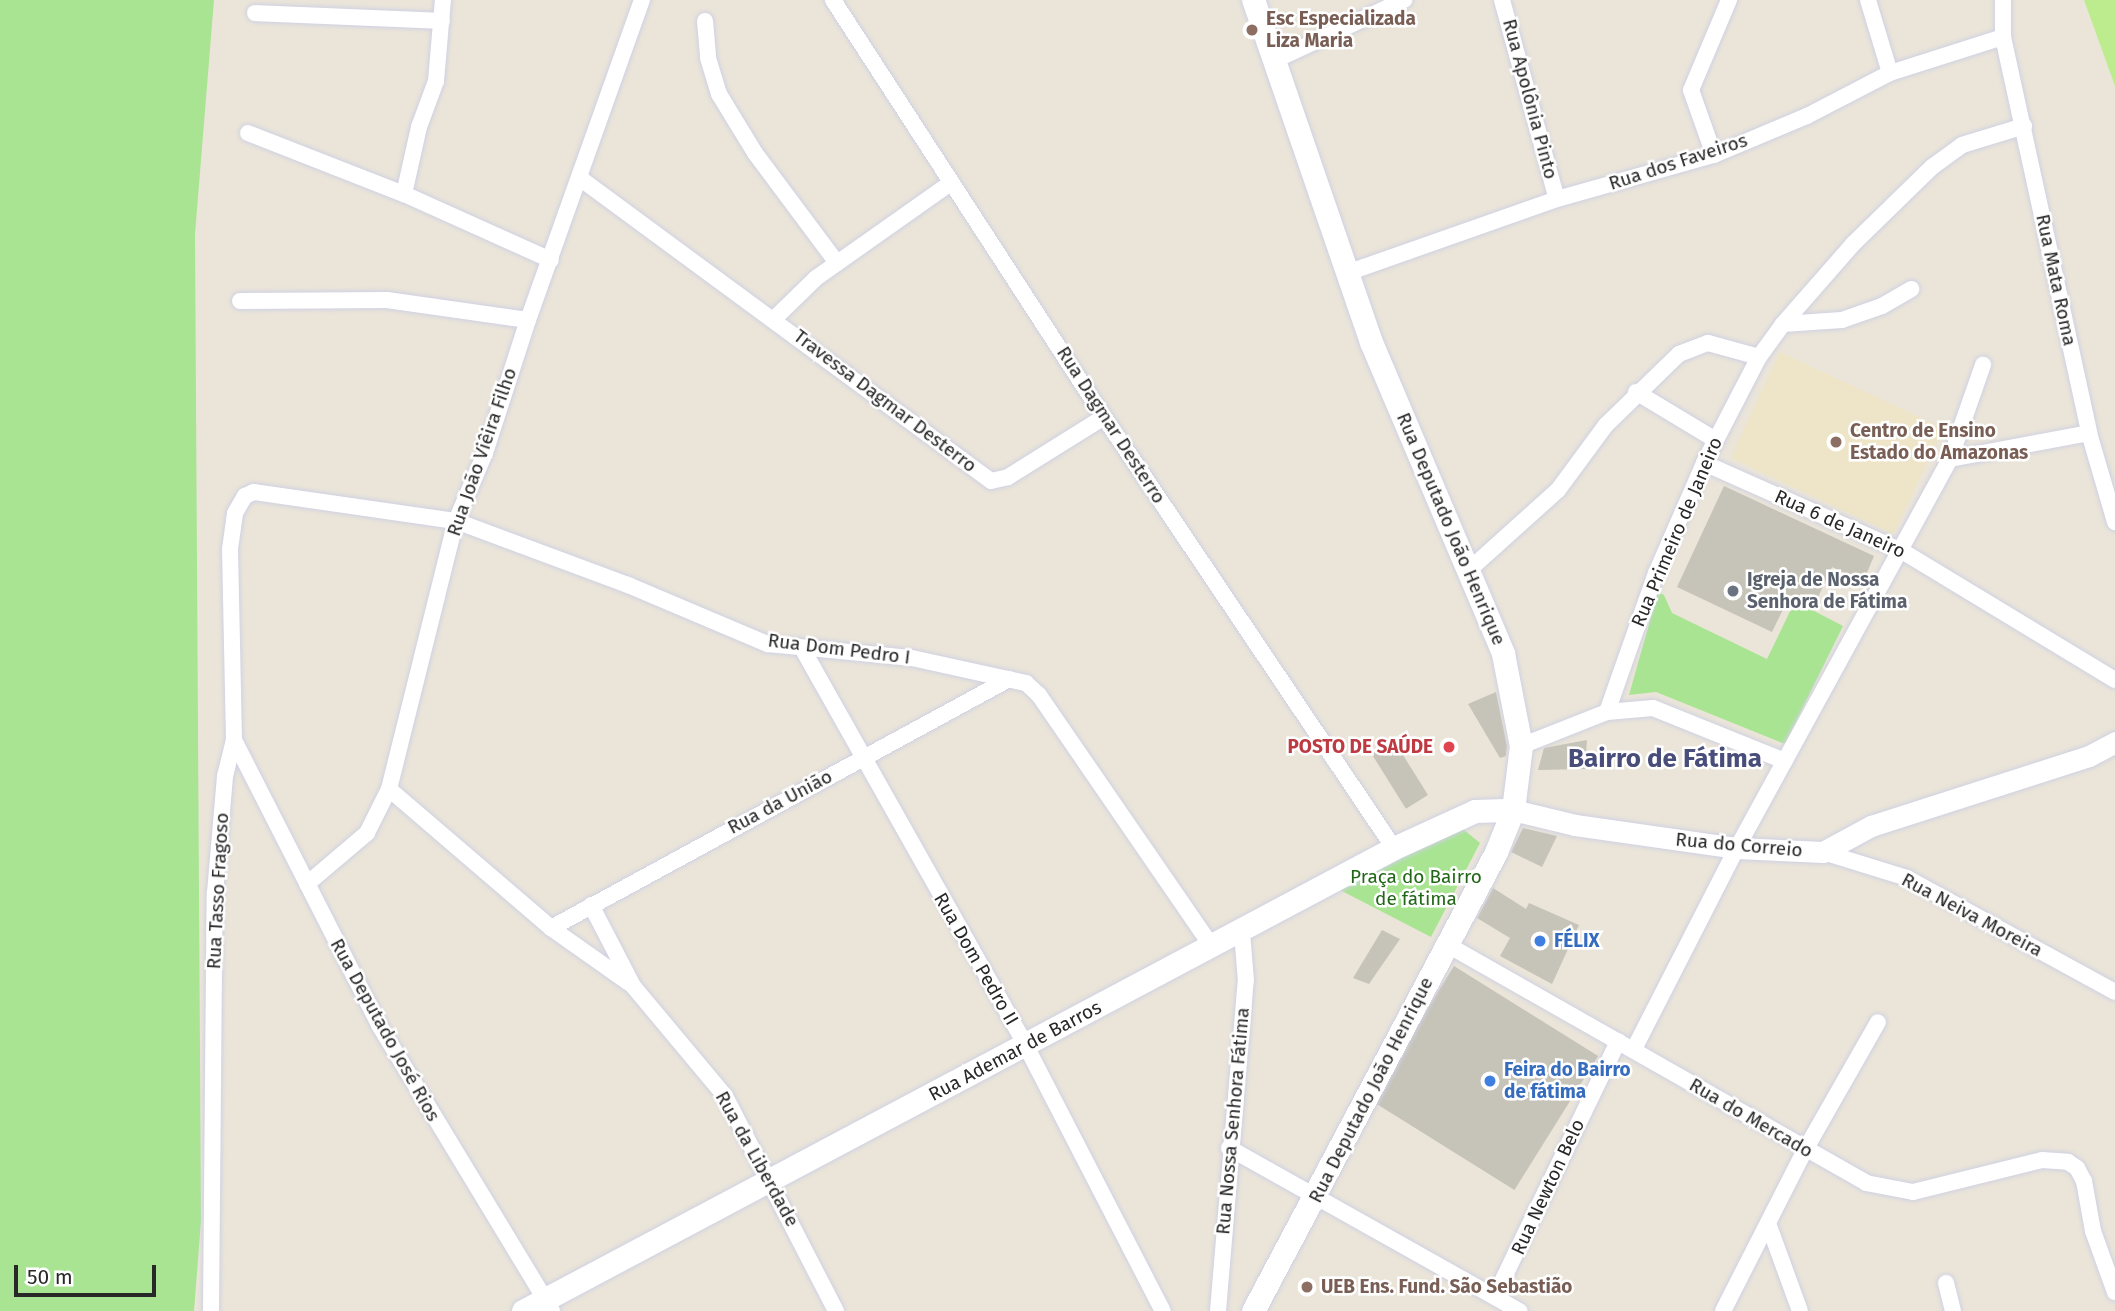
<!DOCTYPE html>
<meta charset="utf-8">
<style>
body{margin:0}
#map{position:relative;width:2115px;height:1311px;overflow:hidden;background:#ebe5d9;font-family:"Fira Sans",sans-serif}
div>[style]{position:absolute}
[style*='--x']{left:calc(var(--x)*1px);top:calc(var(--y)*1px);width:calc(var(--w)*1px);rotate:calc(var(--a)*1deg)}
.education>*{inset:0;background:#eee5c8;transform-origin:0 0}
.green>*{inset:0;background:#a9e493}
.pitch>*{inset:0;background:#bdec8f}
.building>*{inset:0;background:#c6c3b8;transform-origin:0 0}
.roads{filter:drop-shadow(0 0 2px #cfd1e2) drop-shadow(0 0 2px #cfd1e2)}
.minor>*{height:16px;margin:-8px;padding:0 8px;transform-origin:8px;border-radius:8px;background:#fff}
.tertiary>*{height:21px;margin:-10.5px;padding:0 10.5px;transform-origin:10.5px;border-radius:10.5px;background:#fff}
.secondary>*{height:23px;margin:-11.5px;padding:0 11.5px;transform-origin:11.5px;border-radius:11.5px;background:#fff}
.dots>*{width:19px;height:19px;translate:-50% -50%;box-sizing:border-box;border:4px solid #fff;border-radius:50%}
span{translate:-50% -50%;white-space:nowrap;text-align:center;line-height:1.15;-webkit-text-stroke:5px #fff;paint-order:stroke}
.education-label{font-size:19px;color:#785e54;font-weight:700}
.left{translate:0 -50%;text-align:left}
.street-label{font-size:19px;color:#282828}
.worship-label{font-size:19px;color:#5b616d;font-weight:700}
.health-label{font-size:19px;color:#be3a42;font-weight:700}
.right{translate:-100% -50%;text-align:right}
.park-label{font-size:19px;color:#216717}
.shop-label{font-size:19px;color:#366cbe;font-weight:700}
.district-label{font-size:26px;color:#484d7a;font-weight:700}
.scale{position:absolute;left:14px;top:1265px;width:142px;height:32px;box-sizing:border-box;border:4px solid #282828;border-top:0;padding-left:9px;font-size:21px;line-height:24px;white-space:nowrap;color:#282828;-webkit-text-stroke:5px #fff;paint-order:stroke}
</style>
<div id="map">
<div class="education">
<i style="left:1780px;top:352px;width:180px;height:117px;rotate:25deg"></i>
</div>
<div class="green">
<i style="clip-path:polygon(0 0,214px 0,195px 234px,201px 1221px,194px 1311px,0 1311px)"></i>
<i style="clip-path:polygon(1658px 592px,1664px 595px,1672px 613px,1767px 659px,1795px 601px,1843px 626px,1785px 744px,1656px 692px,1629px 695px)"></i>
<i style="clip-path:polygon(1458px 825px,1480px 843px,1431px 937px,1338px 889px)"></i>
</div>
<div class="pitch">
<i style="clip-path:polygon(2084px 0,2115px 0,2115px 86px)"></i>
</div>
<div class="building">
<i style="clip-path:polygon(1724px 486px,1874px 556px,1863px 582px,1832px 567px,1814px 606px,1790px 595px,1772px 632px,1677px 587px)"></i>
<i style="clip-path:polygon(1496px 692px,1507px 746px,1506px 756px,1500px 758px,1468px 704px)"></i>
<i style="left:1393px;top:739px;width:66px;height:26px;rotate:58deg"></i>
<i style="clip-path:polygon(1587px 740px,1585px 769px,1538px 770px,1544px 748px)"></i>
<i style="clip-path:polygon(1523px 828px,1557px 836px,1542px 867px,1511px 852px)"></i>
<i style="clip-path:polygon(1493px 888px,1526px 909px,1529px 903px,1579px 925px,1552px 984px,1500px 956px,1510px 938px,1477px 918px)"></i>
<i style="clip-path:polygon(1382px 930px,1400px 939px,1369px 984px,1353px 978px)"></i>
<i style="left:1454px;top:966px;width:170px;height:158px;rotate:32deg"></i>
</div>
<div class="roads">
<div class="minor">
<i style="--x:833;--y:0;--w:497;--a:57"></i>
<i style="--x:1104;--y:417;--w:519;--a:56.07"></i>
<i style="--x:1502;--y:0;--w:206;--a:74.6"></i>
<i style="--x:1868;--y:0;--w:76;--a:73.2"></i>
<i style="--x:2003;--y:0;--w:37;--a:90"></i>
<i style="--x:2003;--y:37;--w:405;--a:77.7"></i>
<i style="--x:2089;--y:433;--w:93;--a:73.7"></i>
<i style="--x:255;--y:13;--w:187;--a:2.4"></i>
<i style="--x:705;--y:21;--w:37;--a:85"></i>
<i style="--x:708;--y:58;--w:38;--a:73"></i>
<i style="--x:719;--y:94;--w:69;--a:58.6"></i>
<i style="--x:755;--y:153;--w:137;--a:53.3"></i>
<i style="--x:1273;--y:61;--w:145;--a:-25"></i>
<i style="--x:248;--y:133;--w:168;--a:21.4"></i>
<i style="--x:404;--y:194;--w:161;--a:24.2"></i>
<i style="--x:1714;--y:155;--w:69;--a:-109.5"></i>
<i style="--x:1691;--y:90;--w:98;--a:-67.1"></i>
<i style="--x:581;--y:179;--w:509;--a:36.37"></i>
<i style="--x:991;--y:481;--w:17;--a:-13"></i>
<i style="--x:1008;--y:477;--w:113;--a:-32"></i>
<i style="--x:404;--y:194;--w:69;--a:-77.4"></i>
<i style="--x:419;--y:127;--w:49;--a:-69.7"></i>
<i style="--x:436;--y:81;--w:81;--a:-85.1"></i>
<i style="--x:1347;--y:273;--w:223;--a:-19.4"></i>
<i style="--x:1557;--y:199;--w:163;--a:-15.7"></i>
<i style="--x:1714;--y:155;--w:101;--a:-22.8"></i>
<i style="--x:1807;--y:116;--w:93;--a:-27.4"></i>
<i style="--x:1890;--y:73;--w:119;--a:-17.7"></i>
<i style="--x:240;--y:301;--w:147;--a:-0.4"></i>
<i style="--x:387;--y:300;--w:142;--a:8.1"></i>
<i style="--x:775;--y:318;--w:57;--a:-44.3"></i>
<i style="--x:816;--y:278;--w:166;--a:-35.2"></i>
<i style="--x:1783;--y:324;--w:59;--a:-3.9"></i>
<i style="--x:1842;--y:320;--w:42;--a:-19.3"></i>
<i style="--x:1882;--y:306;--w:34;--a:-30"></i>
<i style="--x:1636;--y:392;--w:93;--a:31"></i>
<i style="--x:1950;--y:459;--w:141;--a:-10.6"></i>
<i style="--x:1704;--y:463;--w:217;--a:24"></i>
<i style="--x:1902;--y:551;--w:249;--a:31.2"></i>
<i style="--x:1469;--y:570;--w:120;--a:-42"></i>
<i style="--x:1558;--y:490;--w:81;--a:-53.6"></i>
<i style="--x:1606;--y:425;--w:102;--a:-44.2"></i>
<i style="--x:1679;--y:354;--w:31;--a:-21"></i>
<i style="--x:1708;--y:343;--w:53;--a:15.4"></i>
<i style="--x:802;--y:648;--w:457;--a:60.6"></i>
<i style="--x:1026;--y:1046;--w:298;--a:62.7"></i>
<i style="--x:1607;--y:712;--w:147;--a:-70.6"></i>
<i style="--x:1656;--y:573;--w:120;--a:-66.4"></i>
<i style="--x:1704;--y:463;--w:119;--a:-62.6"></i>
<i style="--x:1759;--y:357;--w:41;--a:-54"></i>
<i style="--x:1783;--y:324;--w:106;--a:-48.8"></i>
<i style="--x:1853;--y:244;--w:110;--a:-44.3"></i>
<i style="--x:1932;--y:167;--w:37;--a:-36"></i>
<i style="--x:1962;--y:145;--w:65;--a:-17"></i>
<i style="--x:234;--y:740;--w:320;--a:63"></i>
<i style="--x:379;--y:1025;--w:334;--a:58.8"></i>
<i style="--x:1521;--y:746;--w:92;--a:-21.6"></i>
<i style="--x:1607;--y:712;--w:46;--a:-5"></i>
<i style="--x:1653;--y:708;--w:142;--a:21.9"></i>
<i style="--x:389;--y:789;--w:213;--a:40.6"></i>
<i style="--x:551;--y:928;--w:95;--a:35.2"></i>
<i style="--x:1823;--y:852;--w:88;--a:17.2"></i>
<i style="--x:1907;--y:878;--w:237;--a:28.7"></i>
<i style="--x:307;--y:884;--w:79;--a:-40.4"></i>
<i style="--x:367;--y:833;--w:49;--a:-63.4"></i>
<i style="--x:389;--y:789;--w:276;--a:-76"></i>
<i style="--x:456;--y:521;--w:74;--a:-66.9"></i>
<i style="--x:485;--y:453;--w:140;--a:-72.1"></i>
<i style="--x:528;--y:320;--w:340;--a:-70.4"></i>
<i style="--x:591;--y:905;--w:91;--a:62.6"></i>
<i style="--x:633;--y:986;--w:143;--a:50.1"></i>
<i style="--x:725;--y:1096;--w:242;--a:62.7"></i>
<i style="--x:551;--y:928;--w:521;--a:-28.53"></i>
<i style="--x:1446;--y:944;--w:483;--a:29.6"></i>
<i style="--x:1866;--y:1183;--w:48;--a:10.8"></i>
<i style="--x:1913;--y:1192;--w:133;--a:-13.9"></i>
<i style="--x:2042;--y:1160;--w:26;--a:4"></i>
<i style="--x:2068;--y:1162;--w:11;--a:34"></i>
<i style="--x:2077;--y:1168;--w:15;--a:62"></i>
<i style="--x:2084;--y:1181;--w:51;--a:79.8"></i>
<i style="--x:2093;--y:1231;--w:65;--a:70.2"></i>
<i style="--x:1634;--y:1049;--w:226;--a:-62.9"></i>
<i style="--x:1737;--y:848;--w:443;--a:-61.3"></i>
<i style="--x:1950;--y:459;--w:100;--a:-70.7"></i>
<i style="--x:1229;--y:1148;--w:333;--a:29.3"></i>
<i style="--x:1769;--y:1226;--w:90;--a:70"></i>
<i style="--x:1946;--y:1283;--w:29;--a:76"></i>
<i style="--x:1495;--y:1296;--w:283;--a:-64.2"></i>
<i style="--x:211;--y:1311;--w:418;--a:-89.5"></i>
<i style="--x:215;--y:893;--w:117;--a:-85.1"></i>
<i style="--x:225;--y:776;--w:37;--a:-76"></i>
<i style="--x:234;--y:740;--w:191;--a:-91.2"></i>
<i style="--x:230;--y:549;--w:36;--a:-82"></i>
<i style="--x:235;--y:513;--w:20;--a:-60"></i>
<i style="--x:245;--y:496;--w:10;--a:-24"></i>
<i style="--x:254;--y:492;--w:204;--a:8.2"></i>
<i style="--x:456;--y:521;--w:184;--a:20.4"></i>
<i style="--x:628;--y:585;--w:152;--a:22.9"></i>
<i style="--x:768;--y:644;--w:145;--a:5.6"></i>
<i style="--x:912;--y:658;--w:117;--a:12.4"></i>
<i style="--x:1026;--y:683;--w:18;--a:43"></i>
<i style="--x:1039;--y:695;--w:307;--a:55.5"></i>
<i style="--x:1218;--y:1311;--w:331;--a:-85.2"></i>
<i style="--x:1246;--y:981;--w:49;--a:-94.7"></i>
<i style="--x:1723;--y:1311;--w:181;--a:-63"></i>
<i style="--x:1805;--y:1150;--w:147;--a:-60.3"></i>
</div>
<div class="tertiary">
<i style="--x:1513;--y:810;--w:64;--a:13.6"></i>
<i style="--x:1575;--y:825;--w:164;--a:8.1"></i>
<i style="--x:1737;--y:848;--w:86;--a:2.7"></i>
<i style="--x:1823;--y:852;--w:55;--a:-28.4"></i>
<i style="--x:1871;--y:826;--w:229;--a:-17.8"></i>
<i style="--x:2089;--y:756;--w:30;--a:-28"></i>
</div>
<div class="secondary">
<i style="--x:523;--y:1311;--w:986;--a:-27.99"></i>
<i style="--x:1394;--y:848;--w:89;--a:-24.6"></i>
<i style="--x:1475;--y:811;--w:38;--a:-2"></i>
<i style="--x:1253;--y:1311;--w:519;--a:-62.1"></i>
<i style="--x:1496;--y:852;--w:45;--a:-68"></i>
<i style="--x:1513;--y:810;--w:64;--a:-82.9"></i>
<i style="--x:1521;--y:746;--w:95;--a:-101"></i>
<i style="--x:1503;--y:653;--w:338;--a:-113"></i>
<i style="--x:1371;--y:342;--w:362;--a:-109"></i>
</div>
</div>
<div class="dots">
<i style="left:1252px;top:30px;background:#8d6e63"></i>
<i style="left:1836px;top:442px;background:#8d6e63"></i>
<i style="left:1733px;top:591px;background:#6b7280"></i>
<i style="left:1449px;top:747px;background:#e0444e"></i>
<i style="left:1540px;top:941px;background:#3f7fe0"></i>
<i style="left:1490px;top:1081px;background:#3f7fe0"></i>
<i style="left:1307px;top:1287px;background:#8d6e63"></i>
</div>
<div class="education-label">
<span class="left" style="left:1266px;top:30px">Esc Especializada<br>Liza Maria</span>
<span class="left" style="left:1850px;top:442px">Centro de Ensino<br>Estado do Amazonas</span>
<span class="left" style="left:1321px;top:1287px">UEB Ens. Fund. São Sebastião</span>
</div>
<div class="street-label">
<span style="left:1530px;top:99px;rotate:75deg">Rua Apolônia Pinto</span>
<span style="left:1678px;top:162px;rotate:-18deg">Rua dos Faveiros</span>
<span style="left:2056px;top:280px;rotate:78deg">Rua Mata Roma</span>
<span style="left:885px;top:401px;rotate:37deg">Travessa Dagmar Desterro</span>
<span style="left:1111px;top:425px;rotate:57deg">Rua Dagmar Desterro</span>
<span style="left:482px;top:452px;rotate:-71deg">Rua João Viêira Filho</span>
<span style="left:1840px;top:524px;rotate:24deg">Rua 6 de Janeiro</span>
<span style="left:1451px;top:529px;rotate:67deg">Rua Deputado João Henrique</span>
<span style="left:1677px;top:532px;rotate:-67deg">Rua Primeiro de Janeiro</span>
<span style="left:839px;top:649px;rotate:7deg">Rua Dom Pedro I</span>
<span style="left:780px;top:802px;rotate:-28deg">Rua da União</span>
<span style="left:1739px;top:845px;rotate:5deg">Rua do Correio</span>
<span style="left:218px;top:891px;rotate:-87deg">Rua Tasso Fragoso</span>
<span style="left:1972px;top:915px;rotate:28deg">Rua Neiva Moreira</span>
<span style="left:976px;top:959px;rotate:60deg">Rua Dom Pedro II</span>
<span style="left:385px;top:1030px;rotate:61deg">Rua Deputado José Rios</span>
<span style="left:1015px;top:1051px;rotate:-28deg">Rua Ademar de Barros</span>
<span style="left:1371px;top:1090px;rotate:-63deg">Rua Deputado João Henrique</span>
<span style="left:1751px;top:1118px;rotate:30deg">Rua do Mercado</span>
<span style="left:1233px;top:1121px;rotate:-85deg">Rua Nossa Senhora Fátima</span>
<span style="left:757px;top:1159px;rotate:61deg">Rua da Liberdade</span>
<span style="left:1548px;top:1187px;rotate:-65deg">Rua Newton Belo</span>
</div>
<div class="worship-label">
<span class="left" style="left:1747px;top:591px">Igreja de Nossa<br>Senhora de Fátima</span>
</div>
<div class="health-label">
<span class="right" style="left:1433px;top:747px">POSTO DE SAÚDE</span>
</div>
<div class="park-label">
<span style="left:1416px;top:888px">Praça do Bairro<br>de fátima</span>
</div>
<div class="shop-label">
<span class="left" style="left:1554px;top:941px">FÉLIX</span>
<span class="left" style="left:1504px;top:1081px">Feira do Bairro<br>de fátima</span>
</div>
<div class="district-label">
<span style="left:1665px;top:759px">Bairro de Fátima</span>
</div>
<div class="scale">50 m</div>
</div>
